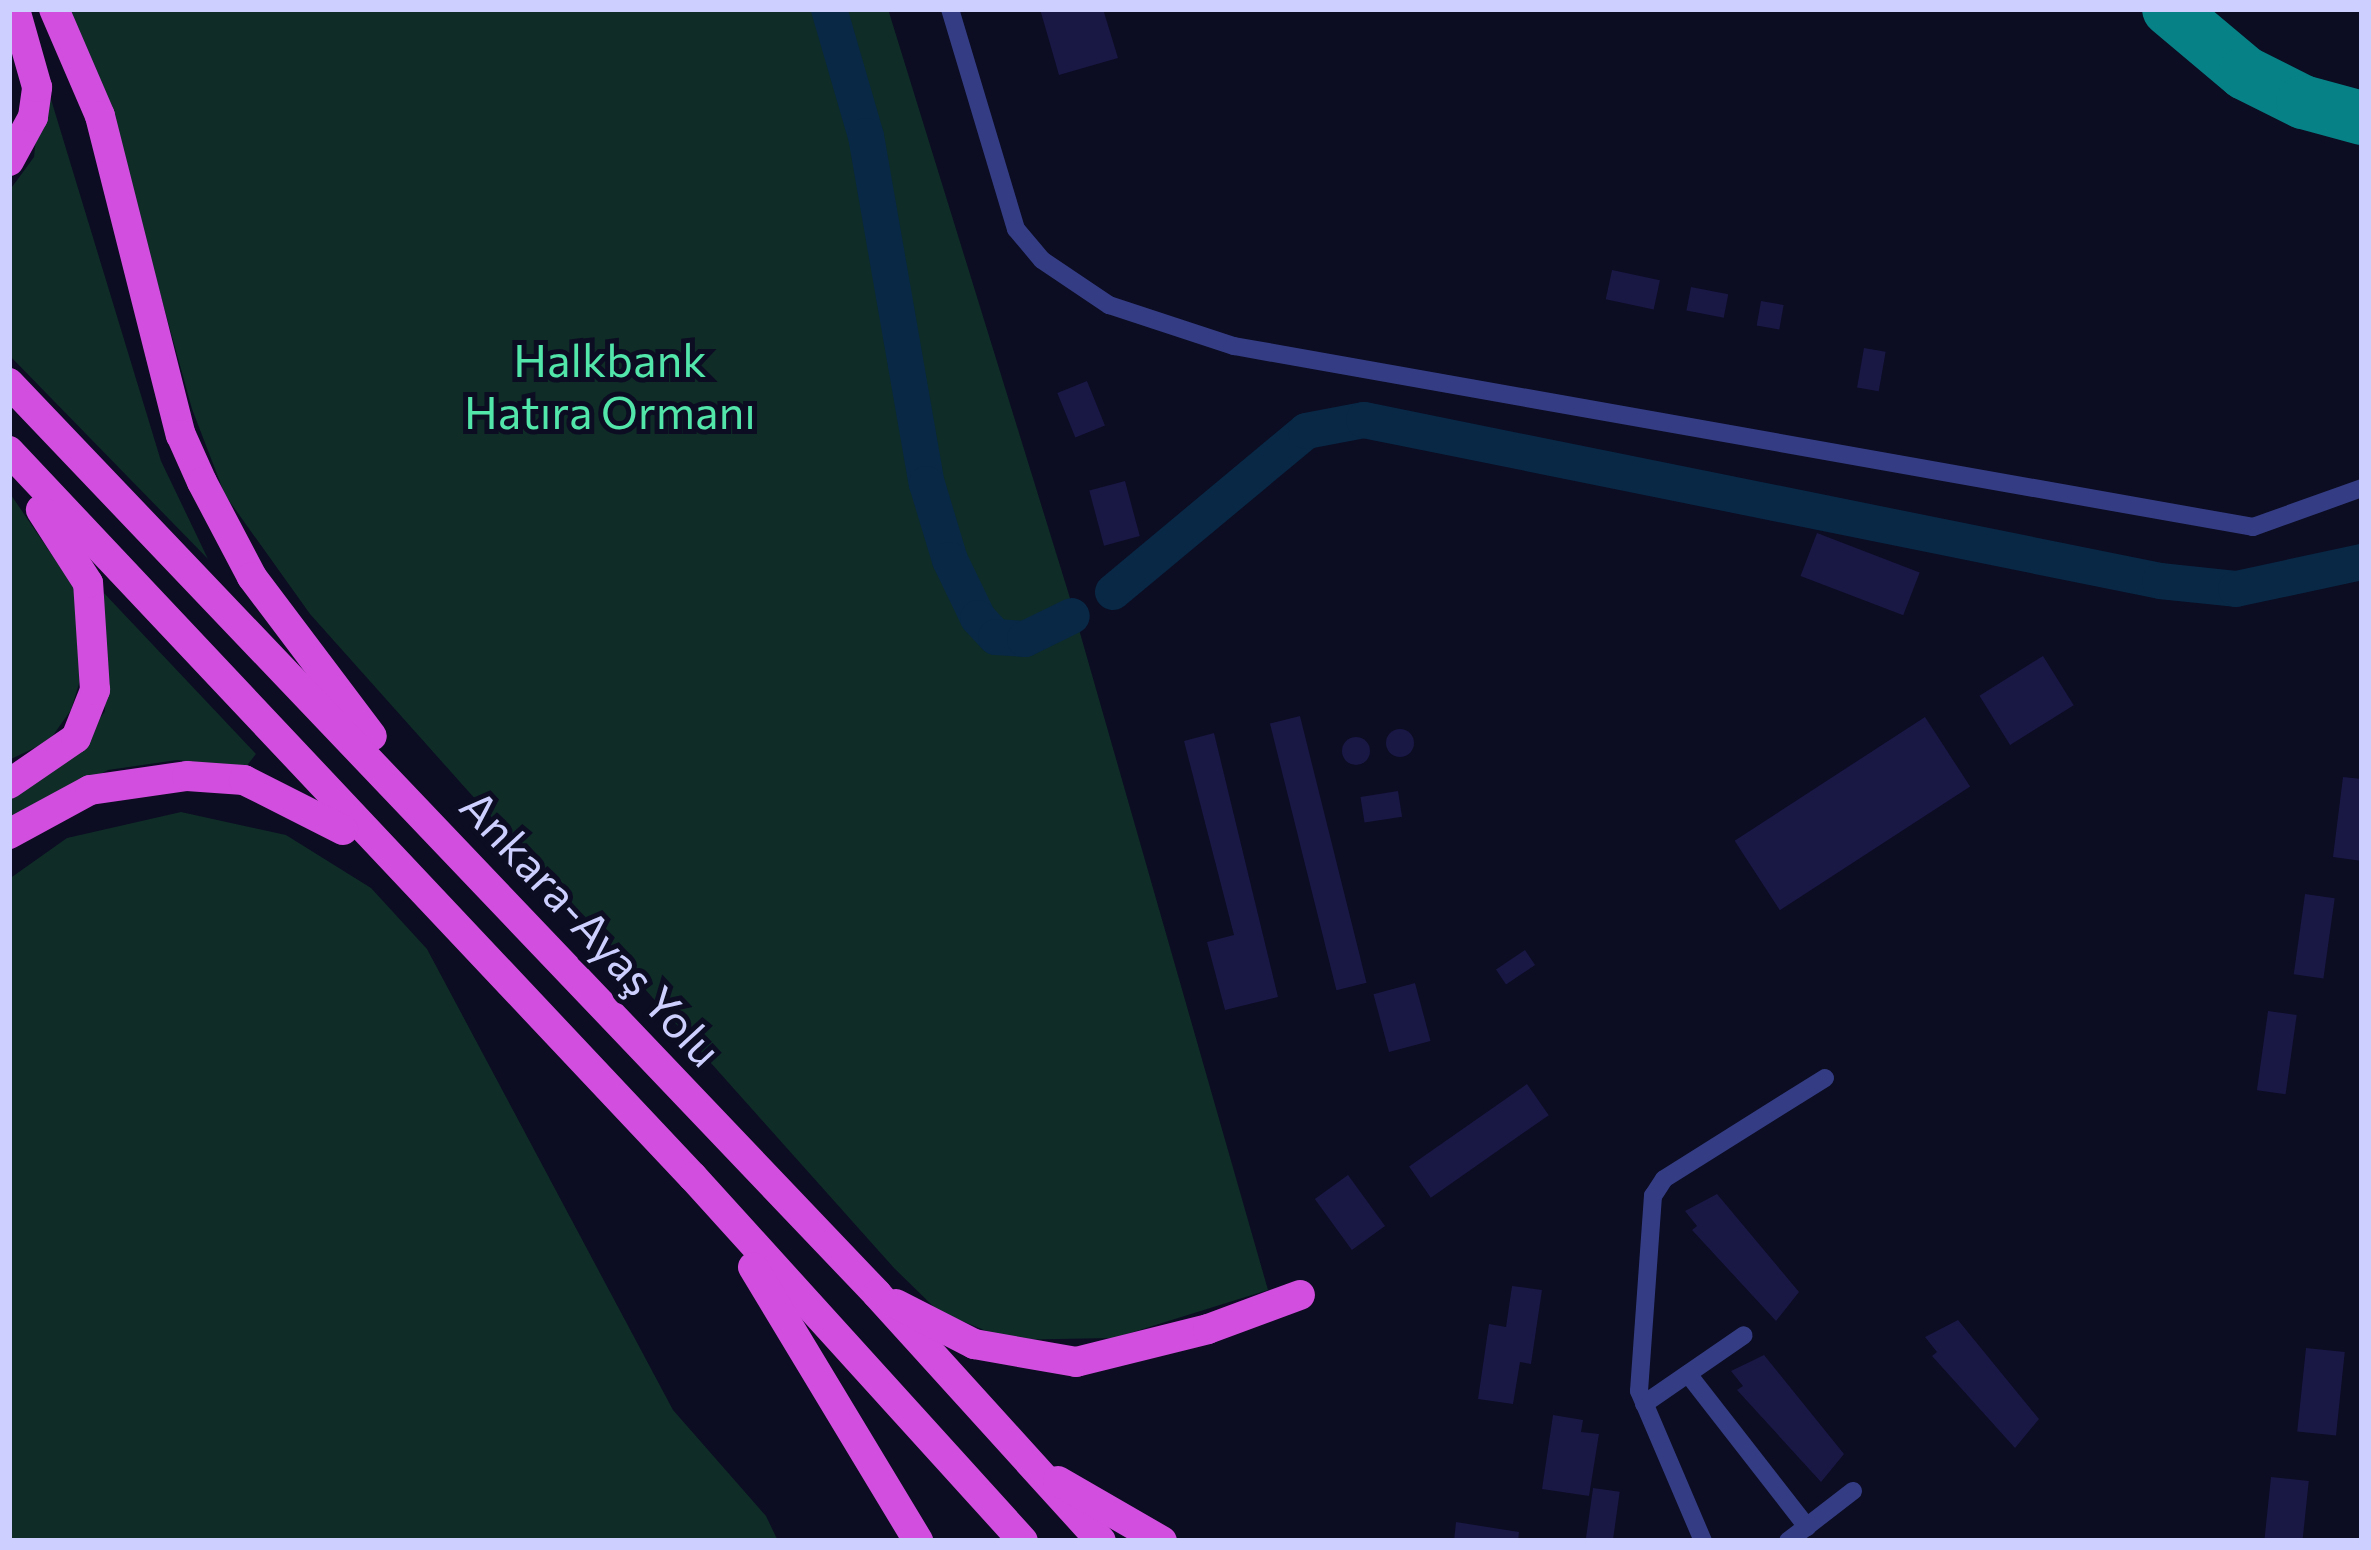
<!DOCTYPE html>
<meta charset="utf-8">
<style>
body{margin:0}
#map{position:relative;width:2371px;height:1550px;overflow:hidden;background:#0c0c22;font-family:Commissioner,sans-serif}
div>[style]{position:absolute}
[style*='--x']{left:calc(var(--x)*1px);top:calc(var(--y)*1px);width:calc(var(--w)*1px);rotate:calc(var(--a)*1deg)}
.green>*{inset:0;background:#0f2c27}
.river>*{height:36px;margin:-18px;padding:0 18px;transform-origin:18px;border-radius:18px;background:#082845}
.taxiway>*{height:54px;margin:-27px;padding:0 27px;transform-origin:27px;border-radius:27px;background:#068286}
.building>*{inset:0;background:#191744;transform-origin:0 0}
.round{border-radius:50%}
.minor>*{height:18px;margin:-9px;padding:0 9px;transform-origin:9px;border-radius:9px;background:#343d84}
.trunk>*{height:30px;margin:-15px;padding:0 15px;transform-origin:15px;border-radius:15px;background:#d24ede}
span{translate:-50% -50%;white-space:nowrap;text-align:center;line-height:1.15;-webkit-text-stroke:10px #0c0c22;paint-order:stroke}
.park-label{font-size:45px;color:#52e6aa}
.street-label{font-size:45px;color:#cdcfff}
.frame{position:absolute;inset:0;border:12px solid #cdcfff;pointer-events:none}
</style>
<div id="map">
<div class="green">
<i style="clip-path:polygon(65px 9px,888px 9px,1070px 598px,1268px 1290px,1114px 1338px,1008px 1340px,938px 1311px,894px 1268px,310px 614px,225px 495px,192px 409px,112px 119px)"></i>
<i style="clip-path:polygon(43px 73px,161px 461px,208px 559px,9px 355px,9px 191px,34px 157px)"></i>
<i style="clip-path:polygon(9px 492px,76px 590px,82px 674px,71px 710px,49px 741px,9px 760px)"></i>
<i style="clip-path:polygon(103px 592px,256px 754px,245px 768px,177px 760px,108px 770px,9px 823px,9px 799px,74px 756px,105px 711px)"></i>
<i style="clip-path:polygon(181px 812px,286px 835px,371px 888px,427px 949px,673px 1410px,766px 1516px,778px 1541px,9px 1541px,9px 879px,67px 838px)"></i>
</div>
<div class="river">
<i style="--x:829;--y:9;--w:132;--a:73.8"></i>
<i style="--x:866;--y:136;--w:353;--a:80.1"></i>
<i style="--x:927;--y:484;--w:79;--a:73.2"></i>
<i style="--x:950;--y:560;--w:64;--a:64.2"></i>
<i style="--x:978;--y:618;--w:26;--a:47"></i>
<i style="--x:996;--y:637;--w:29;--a:4"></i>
<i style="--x:1025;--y:639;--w:52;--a:-26.1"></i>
<i style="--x:1113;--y:592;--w:251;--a:-39.8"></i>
<i style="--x:1306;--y:431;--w:59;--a:-10.7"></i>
<i style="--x:1364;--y:420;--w:812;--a:11.43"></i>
<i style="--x:2160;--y:581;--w:76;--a:6"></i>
<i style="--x:2236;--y:589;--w:129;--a:-12.1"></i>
</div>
<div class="taxiway">
<i style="--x:2169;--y:9;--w:99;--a:40.1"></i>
<i style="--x:2245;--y:73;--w:65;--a:26.6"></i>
<i style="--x:2303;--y:102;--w:61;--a:15.2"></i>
</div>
<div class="building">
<i style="clip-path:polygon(1040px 9px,1103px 9px,1118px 58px,1059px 75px)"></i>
<i style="left:1612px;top:270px;width:49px;height:30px;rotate:12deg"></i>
<i style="left:1691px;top:287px;width:38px;height:24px;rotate:11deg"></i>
<i style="left:1761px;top:301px;width:23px;height:25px;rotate:10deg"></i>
<i style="left:1864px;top:348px;width:22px;height:40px;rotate:10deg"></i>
<i style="left:1087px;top:381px;width:48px;height:32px;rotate:68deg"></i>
<i style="left:1125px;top:481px;width:57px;height:37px;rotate:75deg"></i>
<i style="left:1817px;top:533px;width:110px;height:46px;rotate:21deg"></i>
<i style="left:2043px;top:656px;width:58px;height:75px;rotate:58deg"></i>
<i style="left:1300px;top:716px;width:275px;height:31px;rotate:76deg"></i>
<i style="left:1925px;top:717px;width:83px;height:227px;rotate:57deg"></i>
<i class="round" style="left:1386px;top:729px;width:28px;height:28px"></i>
<i style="clip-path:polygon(1214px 733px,1278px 997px,1225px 1010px,1207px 942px,1234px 935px,1184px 741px)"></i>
<i class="round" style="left:1342px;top:737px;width:28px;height:28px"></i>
<i style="clip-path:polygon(2343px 777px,2362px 779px,2362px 861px,2333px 857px)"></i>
<i style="left:1398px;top:791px;width:26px;height:38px;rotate:81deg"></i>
<i style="left:2305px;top:894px;width:30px;height:81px;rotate:8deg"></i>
<i style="left:1525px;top:950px;width:18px;height:35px;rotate:56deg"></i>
<i style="left:1415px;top:983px;width:60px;height:43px;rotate:75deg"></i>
<i style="left:2268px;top:1011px;width:29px;height:80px;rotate:8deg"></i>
<i style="left:1527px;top:1084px;width:38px;height:144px;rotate:55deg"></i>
<i style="left:1348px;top:1175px;width:63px;height:41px;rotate:54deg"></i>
<i style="clip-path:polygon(1717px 1194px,1799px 1292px,1776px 1321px,1692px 1230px,1697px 1226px,1685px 1211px)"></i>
<i style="clip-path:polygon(1512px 1286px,1542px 1290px,1531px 1364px,1520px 1362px,1513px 1404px,1478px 1399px,1489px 1324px,1506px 1327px)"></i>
<i style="clip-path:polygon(1958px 1320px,2039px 1419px,2015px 1448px,1932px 1356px,1937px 1352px,1925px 1337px)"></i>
<i style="left:2306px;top:1348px;width:39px;height:84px;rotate:6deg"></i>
<i style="clip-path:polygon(1764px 1355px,1844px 1454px,1821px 1482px,1737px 1390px,1743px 1386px,1731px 1371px)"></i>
<i style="clip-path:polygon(1553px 1415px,1583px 1420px,1581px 1432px,1599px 1434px,1589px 1496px,1542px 1489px)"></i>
<i style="left:2271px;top:1477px;width:38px;height:64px;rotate:6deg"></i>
<i style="left:1593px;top:1488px;width:27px;height:54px;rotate:8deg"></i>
<i style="clip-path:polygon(1456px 1522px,1519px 1532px,1518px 1541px,1454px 1541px)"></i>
</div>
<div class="minor">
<i style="--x:950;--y:9;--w:230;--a:73.3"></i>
<i style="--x:1016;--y:229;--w:40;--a:50"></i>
<i style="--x:1042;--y:260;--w:81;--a:33.9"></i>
<i style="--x:1109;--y:305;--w:132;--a:18.2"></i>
<i style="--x:1234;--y:346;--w:1035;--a:10.07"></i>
<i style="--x:2253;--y:527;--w:116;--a:-19.7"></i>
<i style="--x:1688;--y:1374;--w:194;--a:52.1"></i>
<i style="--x:1644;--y:1404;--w:121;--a:-34.6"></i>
<i style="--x:1703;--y:1541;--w:163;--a:-113.1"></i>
<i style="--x:1639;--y:1391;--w:196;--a:-85.9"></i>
<i style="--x:1653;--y:1196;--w:20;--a:-57"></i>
<i style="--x:1664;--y:1179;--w:190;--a:-32.1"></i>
<i style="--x:1788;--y:1541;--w:82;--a:-37.6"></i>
</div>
<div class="trunk">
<i style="--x:54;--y:9;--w:116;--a:66.7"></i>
<i style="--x:100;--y:116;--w:329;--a:75.8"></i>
<i style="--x:181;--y:435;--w:51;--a:65.9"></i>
<i style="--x:202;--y:482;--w:107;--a:62.2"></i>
<i style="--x:252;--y:577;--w:199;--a:53"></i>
<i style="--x:9;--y:161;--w:50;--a:-61.4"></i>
<i style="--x:33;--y:117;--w:30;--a:-82"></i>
<i style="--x:37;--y:87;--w:81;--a:-105.8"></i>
<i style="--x:9;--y:383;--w:1258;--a:46.38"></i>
<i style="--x:877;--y:1294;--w:333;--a:47.8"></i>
<i style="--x:9;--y:451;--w:997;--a:46.71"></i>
<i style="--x:693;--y:1177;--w:491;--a:47.8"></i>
<i style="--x:9;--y:784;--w:81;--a:-34.5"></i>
<i style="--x:76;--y:738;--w:52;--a:-68.4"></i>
<i style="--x:95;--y:690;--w:107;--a:-93.7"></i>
<i style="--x:88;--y:583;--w:87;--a:-122.8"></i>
<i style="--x:9;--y:834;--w:92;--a:-28.5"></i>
<i style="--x:90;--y:790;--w:98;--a:-8.2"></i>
<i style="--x:187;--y:776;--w:57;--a:4"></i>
<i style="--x:244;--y:780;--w:111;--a:26.8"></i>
<i style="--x:753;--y:1267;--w:320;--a:58.9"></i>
<i style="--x:896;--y:1304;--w:88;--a:27.1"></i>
<i style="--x:974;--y:1344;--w:104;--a:10"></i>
<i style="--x:1076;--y:1362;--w:136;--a:-14"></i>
<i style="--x:1208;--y:1329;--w:98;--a:-20.3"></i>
<i style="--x:1058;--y:1481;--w:120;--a:30"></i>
</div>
<div class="park-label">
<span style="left:610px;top:385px">Halkbank<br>Hatıra Ormanı</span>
</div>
<div class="street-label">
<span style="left:592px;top:927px;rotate:47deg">Ankara-Ayaş Yolu</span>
</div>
<div class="frame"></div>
</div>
